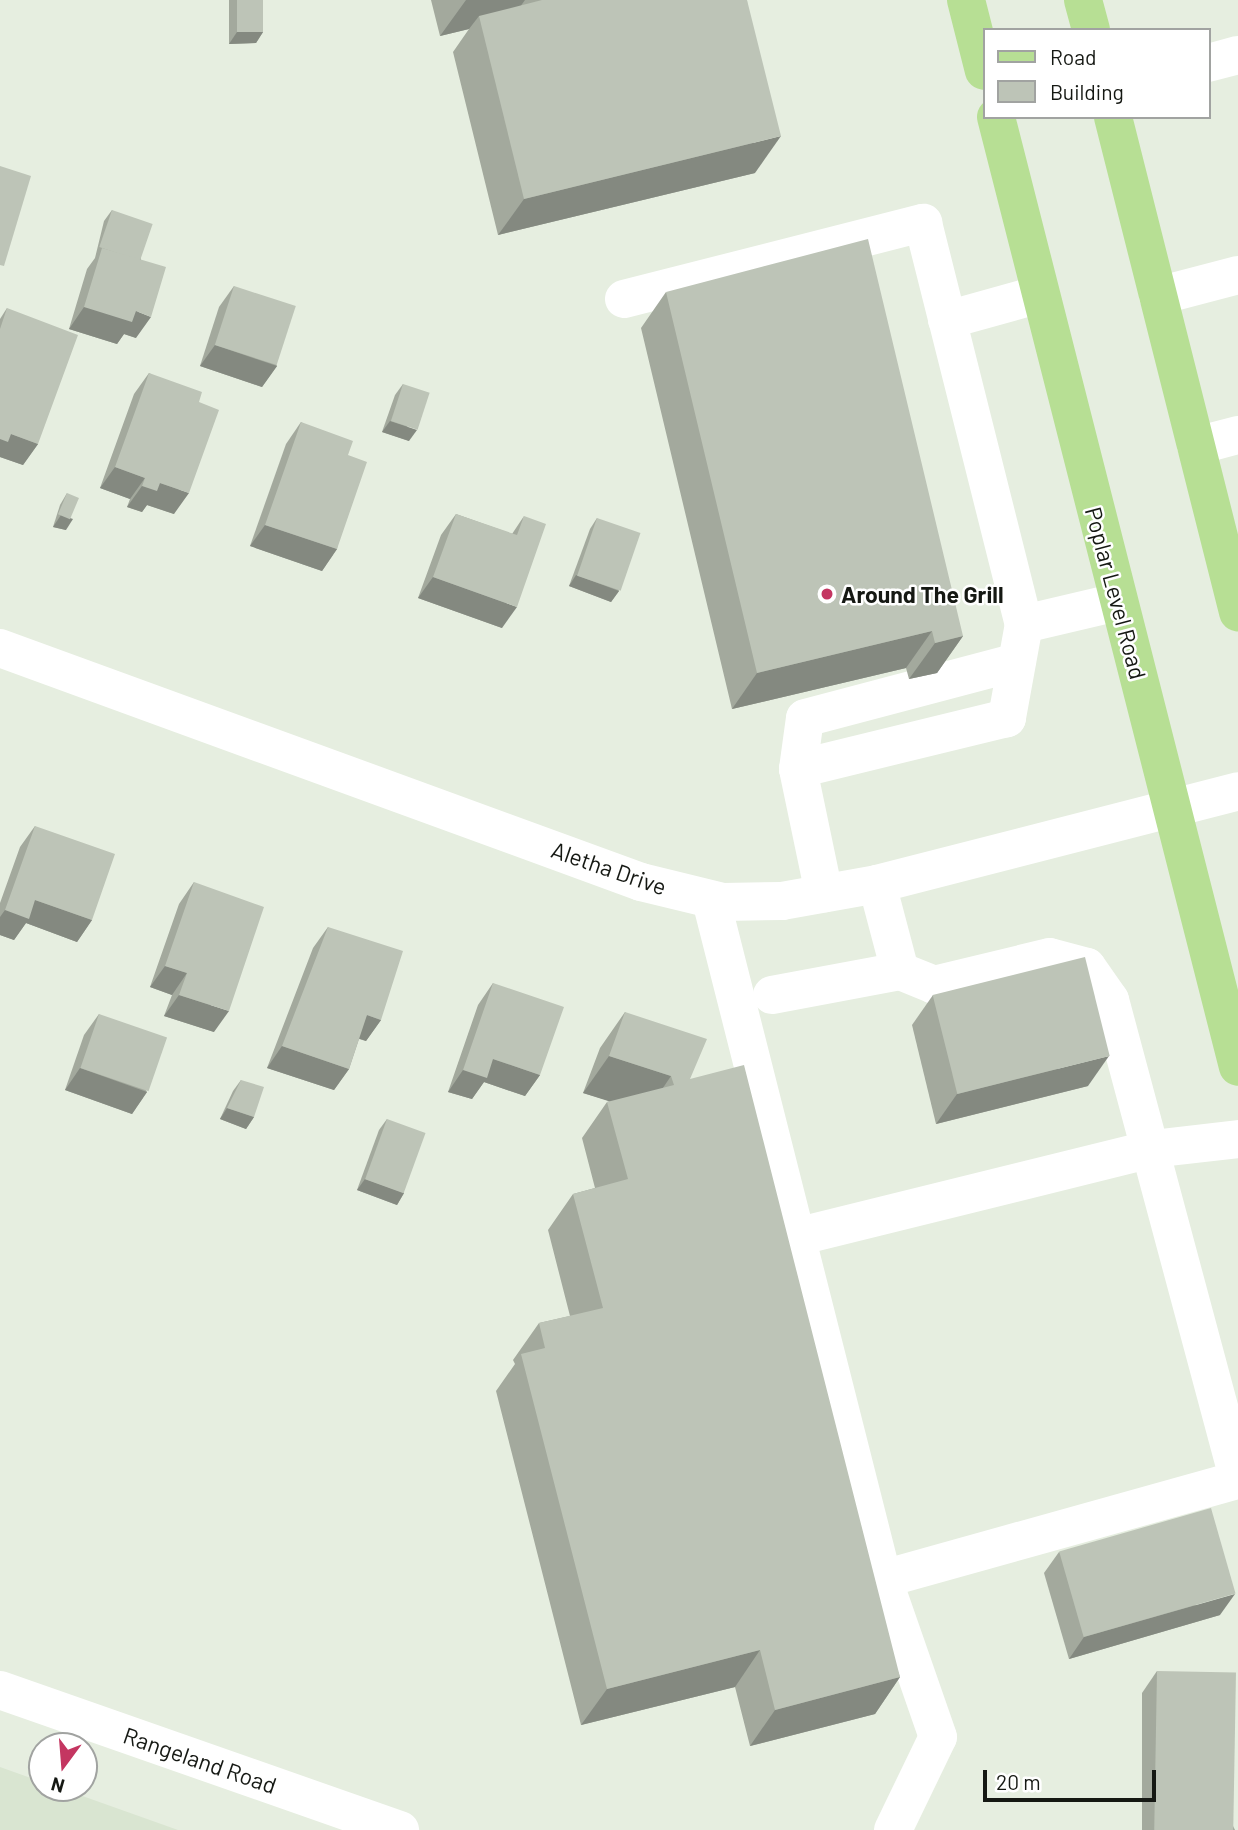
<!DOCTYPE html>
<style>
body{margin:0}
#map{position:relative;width:1238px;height:1830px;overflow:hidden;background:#e6eee0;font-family:Barlow,sans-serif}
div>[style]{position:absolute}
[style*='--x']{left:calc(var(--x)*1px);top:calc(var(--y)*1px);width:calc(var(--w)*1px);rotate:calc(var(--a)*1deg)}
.built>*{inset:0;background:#d9e5d1}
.minor>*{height:38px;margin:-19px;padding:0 19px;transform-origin:19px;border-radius:19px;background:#fff}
.major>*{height:38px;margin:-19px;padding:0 19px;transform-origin:19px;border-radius:19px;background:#b7df94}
.wall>*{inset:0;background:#a3a99d}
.shaded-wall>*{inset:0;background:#848980}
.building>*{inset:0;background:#bdc4b7;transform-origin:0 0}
.dots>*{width:19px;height:19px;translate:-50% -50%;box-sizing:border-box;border:4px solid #fff;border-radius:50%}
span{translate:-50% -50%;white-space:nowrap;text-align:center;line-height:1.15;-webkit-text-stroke:5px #fff;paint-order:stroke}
.street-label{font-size:23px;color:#151813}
.poi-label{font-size:23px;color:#151813;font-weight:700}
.left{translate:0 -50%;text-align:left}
.legend{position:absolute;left:983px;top:28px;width:228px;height:91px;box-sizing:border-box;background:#fff;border:2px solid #a1a3a1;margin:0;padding:9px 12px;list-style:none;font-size:21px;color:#151813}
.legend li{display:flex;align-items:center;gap:14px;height:35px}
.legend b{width:35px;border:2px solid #a1a3a1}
.north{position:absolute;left:28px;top:1732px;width:70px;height:70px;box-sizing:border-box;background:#fff;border:2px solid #a1a3a1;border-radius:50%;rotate:196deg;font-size:19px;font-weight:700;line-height:28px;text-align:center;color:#151813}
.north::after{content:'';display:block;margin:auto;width:24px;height:32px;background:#c43661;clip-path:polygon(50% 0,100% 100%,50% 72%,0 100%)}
.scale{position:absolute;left:983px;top:1770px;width:173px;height:32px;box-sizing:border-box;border:4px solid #151813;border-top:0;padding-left:9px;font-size:21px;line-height:24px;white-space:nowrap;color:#151813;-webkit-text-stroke:5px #fff;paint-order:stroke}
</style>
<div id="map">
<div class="built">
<i style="clip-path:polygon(0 1767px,42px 1782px,42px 1788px,60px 1788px,178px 1830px,0 1830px)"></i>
</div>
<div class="minor">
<i style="--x:1208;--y:63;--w:31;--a:-15"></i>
<i style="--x:1158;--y:296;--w:83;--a:-14.7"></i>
<i style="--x:624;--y:299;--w:309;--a:-14.3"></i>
<i style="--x:923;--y:223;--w:414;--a:75.9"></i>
<i style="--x:1024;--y:624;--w:96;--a:100.3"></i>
<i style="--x:1007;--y:718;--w:215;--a:166.3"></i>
<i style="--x:798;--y:769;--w:127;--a:78.2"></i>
<i style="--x:947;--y:320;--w:97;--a:-15.6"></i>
<i style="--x:1196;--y:446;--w:43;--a:-14.7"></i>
<i style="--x:1024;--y:624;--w:96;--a:-13.3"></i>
<i style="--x:0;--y:648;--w:682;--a:20.05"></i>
<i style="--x:641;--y:882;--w:84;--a:13.7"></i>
<i style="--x:723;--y:902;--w:59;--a:-1"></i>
<i style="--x:782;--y:901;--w:97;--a:-10.1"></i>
<i style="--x:877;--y:884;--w:373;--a:-14.4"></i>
<i style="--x:798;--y:769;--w:51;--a:-82.2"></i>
<i style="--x:805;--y:718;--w:219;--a:-14.8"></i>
<i style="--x:877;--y:884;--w:90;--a:75.2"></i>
<i style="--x:711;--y:900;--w:700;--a:75.79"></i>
<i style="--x:772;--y:995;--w:130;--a:-10.6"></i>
<i style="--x:900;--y:971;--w:37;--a:22"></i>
<i style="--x:934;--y:985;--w:119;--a:-13.6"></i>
<i style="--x:1050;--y:957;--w:38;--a:15"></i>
<i style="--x:1087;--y:967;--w:40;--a:55.1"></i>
<i style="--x:1110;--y:1000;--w:494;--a:75"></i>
<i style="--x:792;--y:1238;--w:371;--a:-13.9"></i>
<i style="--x:1152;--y:1149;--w:87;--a:-6.6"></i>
<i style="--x:0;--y:1690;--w:424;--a:19.3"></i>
<i style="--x:893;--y:1830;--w:103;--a:-64.2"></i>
<i style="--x:938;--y:1737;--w:167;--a:-109.2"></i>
<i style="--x:883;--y:1579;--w:369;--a:-15.6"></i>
</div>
<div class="major">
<i style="--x:966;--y:0;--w:73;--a:75.8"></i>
<i style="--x:1083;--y:0;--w:31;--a:75"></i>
<i style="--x:996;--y:117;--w:980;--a:75.71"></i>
<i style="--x:1113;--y:117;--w:511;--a:75.83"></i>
</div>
<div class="wall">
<i style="clip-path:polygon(229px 0,263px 0,263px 32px,256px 43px,229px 44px)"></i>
<i style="clip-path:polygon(431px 0,747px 0,755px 173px,498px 235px,453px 52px,469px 29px,440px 36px)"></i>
<i style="clip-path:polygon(112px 210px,141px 259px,136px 338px,124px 334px,117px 344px,69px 329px,87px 269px,95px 258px,104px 221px)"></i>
<i style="clip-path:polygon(234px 286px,277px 366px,262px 387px,200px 366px,219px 307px)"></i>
<i style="clip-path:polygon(666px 292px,963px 636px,937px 673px,909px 679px,906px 668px,732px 709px,641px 328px)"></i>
<i style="clip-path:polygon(7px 308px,38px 444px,23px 465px,0 457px,0 319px)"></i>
<i style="clip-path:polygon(149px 373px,199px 402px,174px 514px,147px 505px,142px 512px,127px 507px,130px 499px,100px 488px,134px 394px)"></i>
<i style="clip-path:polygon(403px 384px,409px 441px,382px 432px,395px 395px)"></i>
<i style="clip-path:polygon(301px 422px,348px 455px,337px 549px,322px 571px,250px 546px,286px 444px)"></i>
<i style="clip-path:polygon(67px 493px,66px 530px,53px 527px,60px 505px)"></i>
<i style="clip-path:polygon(456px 514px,512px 534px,524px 516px,502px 628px,418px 598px,441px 535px)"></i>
<i style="clip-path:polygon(597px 518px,619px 591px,611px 602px,569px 586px,590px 529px)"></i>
<i style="clip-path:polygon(35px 826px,92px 920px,77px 942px,26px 923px,14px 940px,0 935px,0 903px,20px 847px)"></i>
<i style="clip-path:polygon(194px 882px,214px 1032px,164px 1016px,172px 995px,150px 987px,179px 904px)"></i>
<i style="clip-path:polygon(328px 927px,381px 1020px,366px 1041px,359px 1039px,349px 1069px,334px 1090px,267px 1068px,313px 948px)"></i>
<i style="clip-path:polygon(493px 983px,540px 1075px,525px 1096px,484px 1082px,472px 1099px,448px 1092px,478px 1005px)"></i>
<i style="clip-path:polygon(933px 995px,1088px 1086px,936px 1124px,912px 1025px)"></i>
<i style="clip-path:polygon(625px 1012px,690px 1079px,900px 1677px,875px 1714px,750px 1746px,735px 1687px,581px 1725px,496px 1391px,515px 1364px,513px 1360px,539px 1323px,570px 1316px,548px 1230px,573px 1194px,595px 1188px,582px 1138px,607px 1102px,610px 1101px,583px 1093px,600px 1048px)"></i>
<i style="clip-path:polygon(99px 1014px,147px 1092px,132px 1114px,65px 1090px,84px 1035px)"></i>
<i style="clip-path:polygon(241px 1080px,254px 1117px,246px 1129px,220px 1119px,233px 1091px)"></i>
<i style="clip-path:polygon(387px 1119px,404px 1193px,397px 1205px,357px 1190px,379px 1130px)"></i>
<i style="clip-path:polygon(1059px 1552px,1220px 1615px,1069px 1659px,1044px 1573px)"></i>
<i style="clip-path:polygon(1157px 1671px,1235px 1830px,1142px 1830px,1142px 1693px)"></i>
</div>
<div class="shaded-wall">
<i style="clip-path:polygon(466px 0,525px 0,512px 18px,479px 16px,469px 29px,440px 36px)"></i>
<i style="clip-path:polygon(237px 32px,263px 32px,256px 43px,229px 44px)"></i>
<i style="clip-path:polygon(781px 136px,755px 173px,498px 235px,524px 199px)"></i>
<i style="clip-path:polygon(84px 307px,136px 311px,151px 317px,136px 338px,124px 334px,117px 344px,69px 329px)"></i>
<i style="clip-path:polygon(215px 345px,277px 366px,262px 387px,200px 366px)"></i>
<i style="clip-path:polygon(390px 421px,417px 430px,409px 441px,382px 432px)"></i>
<i style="clip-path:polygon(11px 434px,38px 444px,23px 465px,0 457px,0 439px)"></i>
<i style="clip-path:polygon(115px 467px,145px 478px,130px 499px,100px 488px)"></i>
<i style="clip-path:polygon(160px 483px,189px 493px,174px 514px,147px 505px,142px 512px,127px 507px,142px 486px)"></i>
<i style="clip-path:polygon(61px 515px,73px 519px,66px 530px,53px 527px)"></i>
<i style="clip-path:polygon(265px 525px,337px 549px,322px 571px,250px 546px)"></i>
<i style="clip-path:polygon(576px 575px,619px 591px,611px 602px,569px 586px)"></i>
<i style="clip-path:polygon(433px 577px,517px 607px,502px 628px,418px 598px)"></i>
<i style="clip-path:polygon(932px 631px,906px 668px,732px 709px,757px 673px)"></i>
<i style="clip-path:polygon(963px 636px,937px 673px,909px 679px,935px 643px)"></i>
<i style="clip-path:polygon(35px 900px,92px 920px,77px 942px,26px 923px,14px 940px,0 935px,0 917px,5px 910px)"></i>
<i style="clip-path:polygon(165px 966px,187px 973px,172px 995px,150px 987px)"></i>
<i style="clip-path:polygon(179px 995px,229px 1011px,214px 1032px,164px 1016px)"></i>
<i style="clip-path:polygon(367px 1015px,381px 1020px,366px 1041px,352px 1036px)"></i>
<i style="clip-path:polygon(282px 1046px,349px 1069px,334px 1090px,267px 1068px)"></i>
<i style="clip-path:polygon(609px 1056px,671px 1076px,646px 1113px,583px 1093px)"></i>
<i style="clip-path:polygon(1109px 1056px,1088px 1086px,936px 1124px,957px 1094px)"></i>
<i style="clip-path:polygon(493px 1059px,540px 1075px,525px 1096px,484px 1082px,472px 1099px,448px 1092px,463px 1070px)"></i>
<i style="clip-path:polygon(80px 1068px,147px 1092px,132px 1114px,65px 1090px)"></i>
<i style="clip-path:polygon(227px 1108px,254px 1117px,246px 1129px,220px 1119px)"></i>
<i style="clip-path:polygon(365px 1179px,404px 1193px,397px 1205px,357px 1190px)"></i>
<i style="clip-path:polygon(1235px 1594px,1220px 1615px,1069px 1659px,1084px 1637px)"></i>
<i style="clip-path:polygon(760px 1650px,735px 1687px,581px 1725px,607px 1689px)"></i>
<i style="clip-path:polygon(900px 1677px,875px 1714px,750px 1746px,775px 1710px)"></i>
</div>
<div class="building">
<i style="left:237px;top:0;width:26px;height:32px"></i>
<i style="clip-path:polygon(542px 0,747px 0,781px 136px,524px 199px,479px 16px)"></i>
<i style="clip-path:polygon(0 166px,31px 176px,4px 266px,0 265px)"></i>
<i style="left:112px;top:210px;width:43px;height:39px;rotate:19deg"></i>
<i style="clip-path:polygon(868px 239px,963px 636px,935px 643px,932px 631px,757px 673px,666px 292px)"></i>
<i style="clip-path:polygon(102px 248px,166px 267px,151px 317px,136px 311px,132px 322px,84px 307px)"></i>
<i style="left:234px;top:286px;width:65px;height:62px;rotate:18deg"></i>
<i style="clip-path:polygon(7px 308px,78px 335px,38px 444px,11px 434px,8px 442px,0 439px,0 329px)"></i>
<i style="clip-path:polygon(149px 373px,202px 392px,199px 402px,219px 410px,189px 493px,160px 483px,157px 491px,142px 486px,145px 478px,115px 467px)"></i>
<i style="left:403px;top:384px;width:28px;height:39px;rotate:18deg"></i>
<i style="clip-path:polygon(301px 422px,353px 441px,348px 455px,367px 462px,337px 549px,265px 525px)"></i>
<i style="left:67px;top:493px;width:13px;height:23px;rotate:23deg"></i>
<i style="clip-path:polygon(456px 514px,517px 535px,524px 516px,546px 524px,517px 607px,433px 577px)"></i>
<i style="left:597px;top:518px;width:46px;height:61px;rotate:19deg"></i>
<i style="clip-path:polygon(35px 826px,115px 854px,92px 920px,35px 900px,29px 919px,5px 910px)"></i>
<i style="clip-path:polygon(194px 882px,264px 907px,229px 1011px,179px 995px,187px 973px,165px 966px)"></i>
<i style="clip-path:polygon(328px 927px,403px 951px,381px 1020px,367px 1015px,349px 1069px,282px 1046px)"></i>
<i style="left:1085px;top:957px;width:102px;height:157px;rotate:76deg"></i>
<i style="clip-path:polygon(493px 983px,564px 1007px,540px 1075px,493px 1059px,487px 1078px,463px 1070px)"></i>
<i style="clip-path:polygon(625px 1012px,707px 1039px,690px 1079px,744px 1065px,900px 1677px,775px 1710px,760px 1650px,607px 1689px,521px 1354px,545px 1348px,539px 1323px,603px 1308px,573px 1194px,628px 1179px,607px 1102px,674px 1085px,671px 1076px,609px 1056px)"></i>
<i style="left:99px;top:1014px;width:72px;height:57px;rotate:19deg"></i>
<i style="clip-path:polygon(241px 1080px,264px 1087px,254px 1117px,227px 1108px)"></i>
<i style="left:387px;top:1119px;width:41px;height:64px;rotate:20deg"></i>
<i style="left:1211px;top:1508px;width:89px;height:158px;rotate:74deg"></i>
<i style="left:1157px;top:1671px;width:79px;height:159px;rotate:1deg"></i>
</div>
<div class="dots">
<i style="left:827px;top:594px;background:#c43661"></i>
</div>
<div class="street-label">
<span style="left:1116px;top:593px;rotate:75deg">Poplar Level Road</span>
<span style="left:609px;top:868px;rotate:19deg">Aletha Drive</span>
<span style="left:200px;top:1760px;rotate:19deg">Rangeland Road</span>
</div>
<div class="poi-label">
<span class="left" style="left:841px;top:594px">Around The Grill</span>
</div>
<ul class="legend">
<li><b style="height:9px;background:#b7df94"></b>Road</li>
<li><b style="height:19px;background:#bdc4b7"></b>Building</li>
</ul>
<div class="north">N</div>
<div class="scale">20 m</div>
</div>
